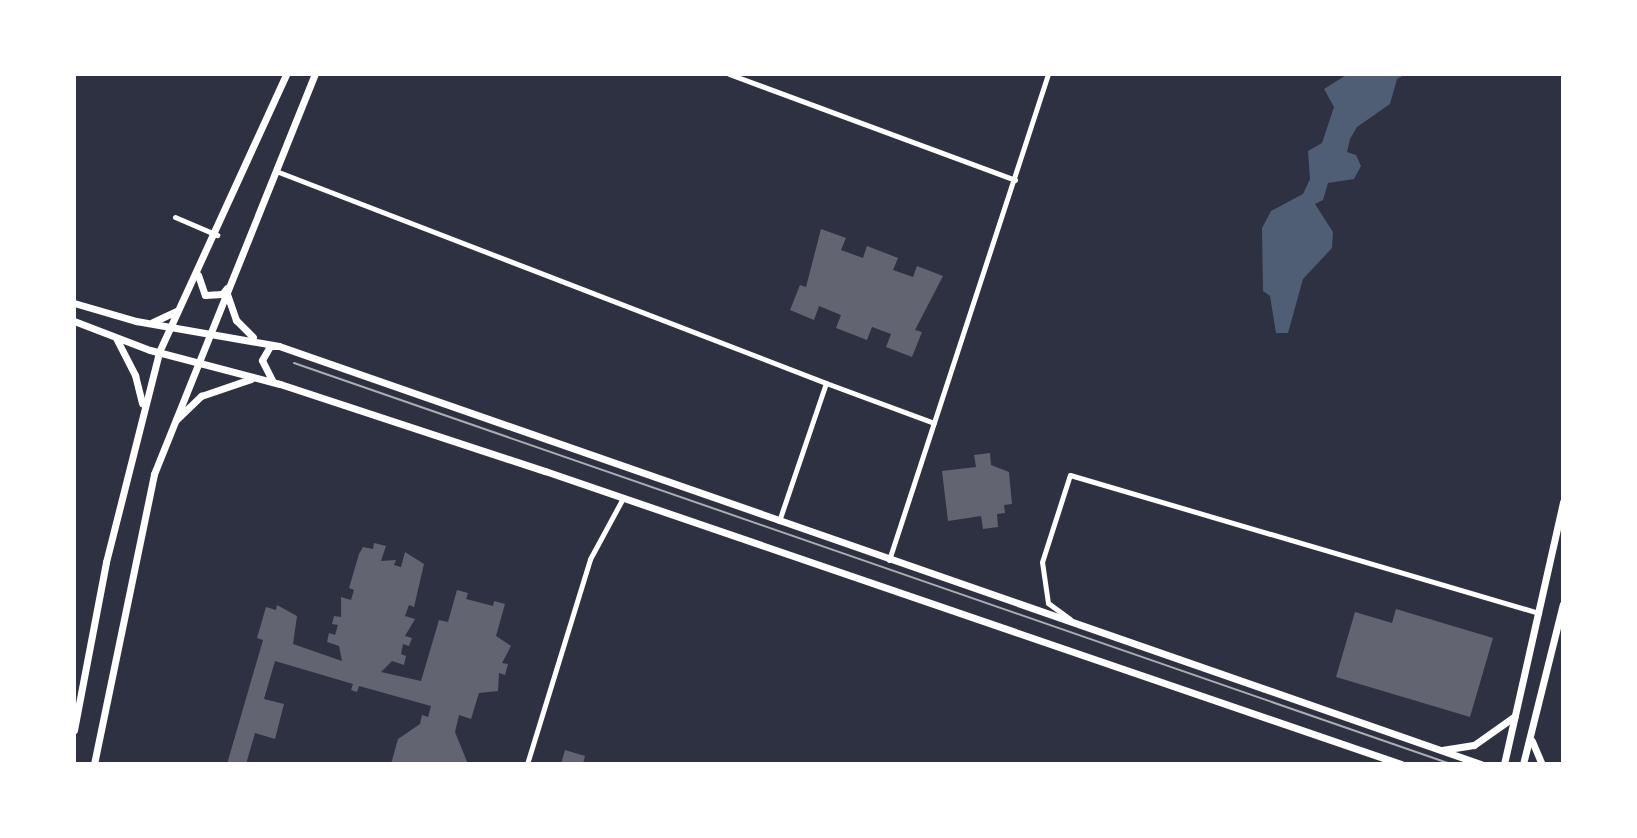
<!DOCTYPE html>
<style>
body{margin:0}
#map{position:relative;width:1637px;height:838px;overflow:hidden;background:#2d3142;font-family:Arial,sans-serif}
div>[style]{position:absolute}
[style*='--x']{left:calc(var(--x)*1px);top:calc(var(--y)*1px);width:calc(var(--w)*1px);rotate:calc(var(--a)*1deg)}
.water>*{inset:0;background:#4f5d75}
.building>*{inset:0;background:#626471}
.minor>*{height:5px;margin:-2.5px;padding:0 2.5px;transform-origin:2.5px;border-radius:2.5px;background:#fff}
.tertiary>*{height:7px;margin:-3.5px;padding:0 3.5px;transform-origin:3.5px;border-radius:3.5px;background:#fff}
.tram>*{height:2px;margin:-1px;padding:0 1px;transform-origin:1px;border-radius:1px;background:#abadb3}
span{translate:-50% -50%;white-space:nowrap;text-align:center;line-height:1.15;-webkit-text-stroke:6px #fff;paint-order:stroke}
.frame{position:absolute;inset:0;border:76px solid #fff;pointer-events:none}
</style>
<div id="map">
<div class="water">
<i style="clip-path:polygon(1348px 74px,1406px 74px,1397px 79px,1390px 104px,1357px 127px,1350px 139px,1347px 152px,1356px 155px,1361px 166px,1354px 179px,1328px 183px,1323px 200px,1315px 204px,1333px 232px,1332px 248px,1303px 279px,1288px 333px,1276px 333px,1270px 296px,1263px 291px,1262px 228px,1271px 211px,1303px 194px,1310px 179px,1308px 151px,1322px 143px,1334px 107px,1324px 89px)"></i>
</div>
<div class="building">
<i style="clip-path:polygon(821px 229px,846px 238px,841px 250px,863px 258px,867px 246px,898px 258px,893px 270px,913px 277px,917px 266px,943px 276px,915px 330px,922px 332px,912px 357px,886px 347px,891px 334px,872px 327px,867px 340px,836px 328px,841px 315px,819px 306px,814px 320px,790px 310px,800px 285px,806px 287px)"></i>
<i style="clip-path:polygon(990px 453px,991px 465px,1009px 472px,1012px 504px,1004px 505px,1005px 513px,997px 514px,998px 527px,983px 529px,981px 516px,948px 521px,942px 471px,976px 467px,974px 455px)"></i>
<i style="clip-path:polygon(374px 543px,386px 546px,381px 561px,396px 560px,394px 565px,401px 567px,405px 552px,424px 564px,414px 607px,409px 605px,405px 616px,415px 619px,405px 636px,412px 638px,409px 646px,403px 644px,401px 654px,406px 656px,404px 665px,392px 661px,381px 672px,421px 681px,439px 620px,448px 622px,457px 590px,468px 593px,466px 599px,493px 606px,494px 601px,505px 604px,496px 636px,511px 646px,502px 663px,508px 664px,505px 675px,499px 673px,498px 691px,479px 693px,471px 719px,459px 715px,455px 732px,468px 764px,391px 764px,398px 739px,420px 724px,422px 715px,428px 717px,431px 706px,359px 686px,357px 692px,351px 690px,353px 684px,275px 661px,264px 699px,284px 704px,275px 739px,255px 733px,246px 764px,227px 764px,263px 640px,257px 638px,266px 607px,276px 610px,277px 605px,297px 616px,293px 644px,342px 661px,339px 646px,327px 642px,329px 633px,335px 635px,338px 625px,332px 624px,334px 616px,341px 617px,341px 597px,351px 600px,354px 590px,349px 588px,359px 554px,363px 547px,373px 549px)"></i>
<i style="clip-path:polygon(1396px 609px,1493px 638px,1470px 717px,1336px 677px,1355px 612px,1392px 623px)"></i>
<i style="clip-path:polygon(565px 750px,585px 756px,583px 764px,561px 764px)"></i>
</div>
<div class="minor">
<i style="--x:729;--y:74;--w:305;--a:20.3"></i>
<i style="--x:276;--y:171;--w:589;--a:21.08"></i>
<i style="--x:826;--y:383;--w:146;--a:108.8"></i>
<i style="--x:175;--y:217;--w:46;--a:23.2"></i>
<i style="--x:826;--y:383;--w:115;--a:20.3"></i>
<i style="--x:889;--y:560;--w:511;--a:-71.88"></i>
<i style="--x:1070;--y:619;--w:27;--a:-144"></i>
<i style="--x:1048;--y:603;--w:41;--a:-98.3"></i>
<i style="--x:1042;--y:562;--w:91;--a:-72.2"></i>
<i style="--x:1070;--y:475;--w:489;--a:16.4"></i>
<i style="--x:527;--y:764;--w:214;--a:-72.9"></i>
<i style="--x:590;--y:559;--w:69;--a:-61.6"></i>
</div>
<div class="tertiary">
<i style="--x:198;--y:275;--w:21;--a:71"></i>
<i style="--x:205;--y:295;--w:17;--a:-3"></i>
<i style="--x:222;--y:294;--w:8;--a:-50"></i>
<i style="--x:227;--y:294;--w:28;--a:71"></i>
<i style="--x:236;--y:320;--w:24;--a:45"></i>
<i style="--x:74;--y:303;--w:65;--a:16.2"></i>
<i style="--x:136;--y:321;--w:145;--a:9.9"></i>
<i style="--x:279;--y:346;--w:1273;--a:19.18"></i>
<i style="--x:74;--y:321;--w:81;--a:20.9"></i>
<i style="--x:150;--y:350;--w:134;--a:14.7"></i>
<i style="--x:280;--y:384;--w:279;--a:18.2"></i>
<i style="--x:545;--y:471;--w:905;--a:18.9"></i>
<i style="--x:153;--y:322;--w:26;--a:-25"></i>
<i style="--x:116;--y:338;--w:42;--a:62.8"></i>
<i style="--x:135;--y:375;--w:29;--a:76"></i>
<i style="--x:272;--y:380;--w:22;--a:-117"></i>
<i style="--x:262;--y:360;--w:16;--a:-60"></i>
<i style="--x:270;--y:346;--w:7;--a:0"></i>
<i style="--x:176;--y:420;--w:35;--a:-44"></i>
<i style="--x:201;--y:396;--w:53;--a:-18.8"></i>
<i style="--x:74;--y:730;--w:171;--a:-79.2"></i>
<i style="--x:106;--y:562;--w:217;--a:-75.8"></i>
<i style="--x:159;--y:352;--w:306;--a:-65.4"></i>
<i style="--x:1532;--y:741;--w:25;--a:67"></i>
<i style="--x:1442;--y:750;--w:32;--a:-9"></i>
<i style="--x:1474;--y:745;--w:50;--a:-35.3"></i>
<i style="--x:94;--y:764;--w:296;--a:-78.3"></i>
<i style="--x:154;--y:474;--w:431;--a:-68.1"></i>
<i style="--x:1504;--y:764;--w:269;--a:-77.3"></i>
<i style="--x:1523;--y:764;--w:165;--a:-76"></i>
</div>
<div class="tram">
<i style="--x:294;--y:363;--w:1225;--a:19.12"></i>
</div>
<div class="frame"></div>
</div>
